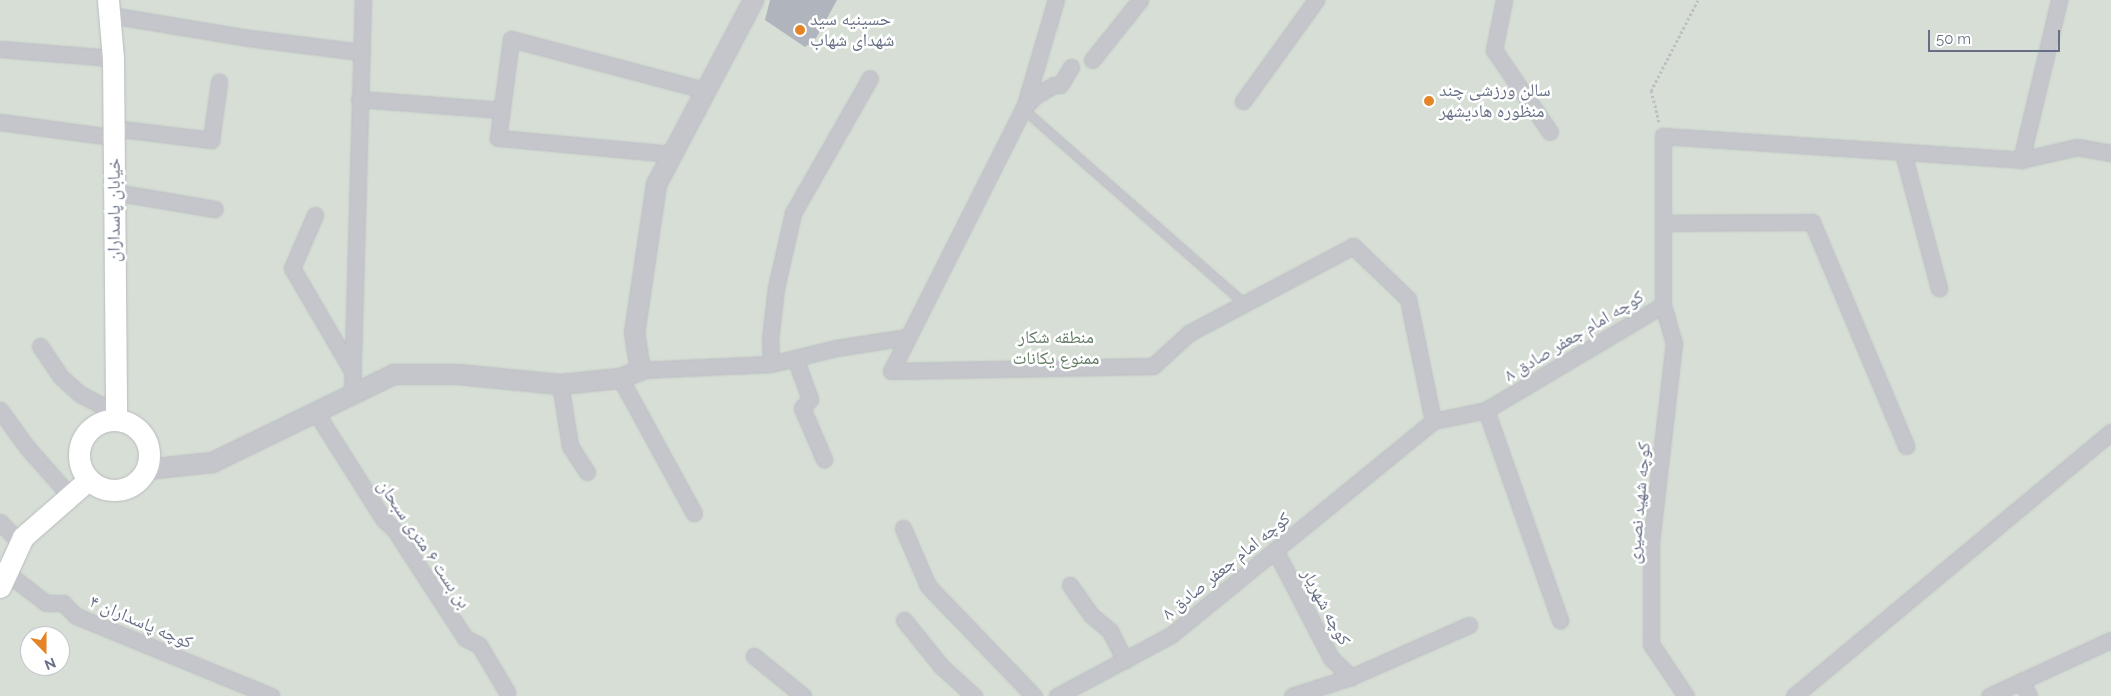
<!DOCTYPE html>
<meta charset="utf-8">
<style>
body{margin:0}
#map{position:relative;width:2111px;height:696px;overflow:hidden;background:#f6f7f4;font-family:Raleway,"Noto Naskh Arabic",sans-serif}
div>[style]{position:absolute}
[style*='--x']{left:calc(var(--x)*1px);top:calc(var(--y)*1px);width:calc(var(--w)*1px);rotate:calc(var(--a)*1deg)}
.green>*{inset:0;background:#d6ded5}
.building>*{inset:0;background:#b0b4bc}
.path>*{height:3px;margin-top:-1.5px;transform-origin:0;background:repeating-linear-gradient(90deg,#bebfc2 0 2.5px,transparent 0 5px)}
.roads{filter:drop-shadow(0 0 1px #b9bbc1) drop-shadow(0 0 1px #b9bbc1)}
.service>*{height:8px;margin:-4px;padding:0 4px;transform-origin:4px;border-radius:4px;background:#c4c6cb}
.minor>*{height:15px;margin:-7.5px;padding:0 7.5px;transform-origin:7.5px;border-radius:7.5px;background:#c4c6cb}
.tertiary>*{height:19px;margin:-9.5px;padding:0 9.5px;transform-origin:9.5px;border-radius:9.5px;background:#c4c6cb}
.secondary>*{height:21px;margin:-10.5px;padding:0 10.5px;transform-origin:10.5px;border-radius:10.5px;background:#fff}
.secondary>.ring{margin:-10.5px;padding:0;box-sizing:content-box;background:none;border:21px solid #fff;border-radius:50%}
.dots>*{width:14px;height:14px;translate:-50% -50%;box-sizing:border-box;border:2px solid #fff;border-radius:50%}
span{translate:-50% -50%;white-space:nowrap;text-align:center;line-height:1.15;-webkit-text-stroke:5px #fff;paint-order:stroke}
.poi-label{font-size:18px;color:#666f85}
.left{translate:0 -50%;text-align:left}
.street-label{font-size:18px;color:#666f85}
.park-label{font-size:18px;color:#647c66}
.north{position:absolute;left:20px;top:626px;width:50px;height:50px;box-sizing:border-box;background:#fff;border:1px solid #c2c5ce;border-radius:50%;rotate:158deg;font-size:14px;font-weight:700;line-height:20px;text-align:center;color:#666f85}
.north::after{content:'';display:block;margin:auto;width:18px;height:22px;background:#e58426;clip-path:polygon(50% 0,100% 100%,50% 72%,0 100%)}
.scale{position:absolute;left:1928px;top:30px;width:132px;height:22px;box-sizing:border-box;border:2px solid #666f85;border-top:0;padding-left:6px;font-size:15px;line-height:18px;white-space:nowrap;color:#666f85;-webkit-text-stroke:4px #fff;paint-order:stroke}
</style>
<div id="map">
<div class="green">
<i style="clip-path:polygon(evenodd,0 0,2111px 0,2111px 696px,0 696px,0 0,30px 636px,60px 636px,60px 666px,30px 666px,30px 636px)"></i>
</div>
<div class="building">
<i style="clip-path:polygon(770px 0,837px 0,815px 40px,805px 47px,765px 20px)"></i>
</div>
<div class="path">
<i style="--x:1659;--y:122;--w:32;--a:-104"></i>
<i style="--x:1651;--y:91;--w:102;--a:-62.7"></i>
</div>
<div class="roads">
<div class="service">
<i style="--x:1023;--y:109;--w:293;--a:41.3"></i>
</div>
<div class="minor">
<i style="--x:1504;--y:0;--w:51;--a:101.3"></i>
<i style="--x:1494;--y:50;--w:99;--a:55.7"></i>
<i style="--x:110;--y:15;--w:141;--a:9.4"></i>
<i style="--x:249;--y:38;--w:112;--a:7.2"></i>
<i style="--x:0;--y:49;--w:113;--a:4.6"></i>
<i style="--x:1092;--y:60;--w:77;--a:-51.3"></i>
<i style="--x:1071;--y:67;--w:21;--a:121"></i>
<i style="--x:1060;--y:85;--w:6;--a:180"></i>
<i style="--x:1054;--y:85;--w:22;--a:150"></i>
<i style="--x:1035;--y:96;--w:18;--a:133"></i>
<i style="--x:1023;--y:109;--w:293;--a:116.7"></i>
<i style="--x:891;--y:371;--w:262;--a:-1.1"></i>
<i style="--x:1153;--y:366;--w:49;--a:-42.5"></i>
<i style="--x:1189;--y:333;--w:186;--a:-27.9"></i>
<i style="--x:1353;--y:246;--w:76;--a:43.9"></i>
<i style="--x:1408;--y:299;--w:125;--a:78.4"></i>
<i style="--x:359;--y:99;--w:143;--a:4.4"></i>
<i style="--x:1243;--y:101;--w:125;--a:-54.1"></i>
<i style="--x:1025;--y:105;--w:109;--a:-73.6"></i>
<i style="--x:0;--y:122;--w:114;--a:7.6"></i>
<i style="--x:113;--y:128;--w:99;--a:7"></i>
<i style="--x:211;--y:140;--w:59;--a:-82.1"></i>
<i style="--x:1903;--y:153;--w:140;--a:75.1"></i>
<i style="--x:672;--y:154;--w:175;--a:-174.7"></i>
<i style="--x:498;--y:138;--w:100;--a:-82.5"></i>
<i style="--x:511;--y:39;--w:200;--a:14.8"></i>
<i style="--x:2021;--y:160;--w:57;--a:-13.1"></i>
<i style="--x:2077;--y:147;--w:35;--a:10"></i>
<i style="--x:114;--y:192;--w:102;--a:9.6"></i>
<i style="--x:315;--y:215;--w:58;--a:113.5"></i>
<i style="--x:292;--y:268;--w:117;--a:59.7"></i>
<i style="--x:1663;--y:223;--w:149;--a:-0.4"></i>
<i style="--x:1812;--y:222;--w:243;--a:67.2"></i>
<i style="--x:1663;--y:305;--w:40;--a:74"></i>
<i style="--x:1674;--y:343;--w:199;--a:96.6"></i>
<i style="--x:1651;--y:541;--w:103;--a:90"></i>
<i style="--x:1651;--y:644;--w:63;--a:56.1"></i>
<i style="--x:40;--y:346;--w:37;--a:56"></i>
<i style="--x:61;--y:377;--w:25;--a:42"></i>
<i style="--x:80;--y:394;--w:41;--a:27.8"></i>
<i style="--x:795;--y:358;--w:44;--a:69.9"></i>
<i style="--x:810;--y:399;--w:12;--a:132"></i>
<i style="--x:802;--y:408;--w:56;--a:66.7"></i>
<i style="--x:771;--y:364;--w:25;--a:-92"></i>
<i style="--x:770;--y:339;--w:51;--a:-83.3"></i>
<i style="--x:776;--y:288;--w:77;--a:-77.2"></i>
<i style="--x:793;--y:213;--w:155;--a:-60.3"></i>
<i style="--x:640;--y:370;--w:131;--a:-2.6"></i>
<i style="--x:771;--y:364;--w:67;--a:-13.8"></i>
<i style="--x:836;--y:348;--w:73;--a:-8.7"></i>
<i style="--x:620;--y:378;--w:154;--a:61.3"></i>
<i style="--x:560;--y:384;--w:63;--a:80.8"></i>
<i style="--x:570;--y:446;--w:31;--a:57"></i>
<i style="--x:352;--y:392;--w:392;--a:-88.4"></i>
<i style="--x:0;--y:410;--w:44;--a:54.2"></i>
<i style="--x:26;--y:446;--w:67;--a:48.7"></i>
<i style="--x:1486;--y:410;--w:223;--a:70.6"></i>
<i style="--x:315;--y:411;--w:129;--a:57.7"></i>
<i style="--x:384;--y:520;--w:13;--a:42"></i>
<i style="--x:394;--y:529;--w:130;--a:56.9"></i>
<i style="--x:465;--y:638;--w:16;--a:27"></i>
<i style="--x:479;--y:645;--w:55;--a:59.2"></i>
<i style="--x:0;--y:522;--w:29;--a:46"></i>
<i style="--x:903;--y:528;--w:63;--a:66.7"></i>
<i style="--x:928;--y:586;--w:153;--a:46.1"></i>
<i style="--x:1275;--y:550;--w:122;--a:62.6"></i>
<i style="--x:1331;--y:658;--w:28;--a:44"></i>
<i style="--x:7;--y:573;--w:49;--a:37.6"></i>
<i style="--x:46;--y:603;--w:17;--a:0"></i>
<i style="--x:63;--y:603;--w:18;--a:45"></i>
<i style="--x:76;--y:616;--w:211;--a:22.3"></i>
<i style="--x:1070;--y:585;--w:37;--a:55"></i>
<i style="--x:1091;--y:615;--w:25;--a:40"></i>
<i style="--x:1110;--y:631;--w:33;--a:63"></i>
<i style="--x:904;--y:620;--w:59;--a:51.2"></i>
<i style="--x:941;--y:666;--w:45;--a:42.3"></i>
<i style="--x:754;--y:656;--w:63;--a:39.2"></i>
<i style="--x:2021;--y:681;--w:17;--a:62"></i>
<i style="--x:1057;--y:696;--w:129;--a:-28.2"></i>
<i style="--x:1171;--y:635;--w:338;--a:-39.2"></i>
<i style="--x:1433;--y:421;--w:54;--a:-11.7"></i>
<i style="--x:1486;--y:410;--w:206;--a:-30.7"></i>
<i style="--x:1663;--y:305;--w:169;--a:-90"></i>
<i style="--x:1663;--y:136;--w:359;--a:3.8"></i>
<i style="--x:2021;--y:160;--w:164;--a:-76.6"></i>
<i style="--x:1292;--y:696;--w:62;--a:-17.9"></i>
<i style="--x:1351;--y:677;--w:129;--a:-23.8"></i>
<i style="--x:1794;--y:696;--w:413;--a:-39.8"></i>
<i style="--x:1989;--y:696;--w:134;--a:-24.7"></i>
</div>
<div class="tertiary">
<i style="--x:146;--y:469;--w:66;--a:-6.1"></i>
<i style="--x:212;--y:462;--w:201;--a:-25.9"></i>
<i style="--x:393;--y:374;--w:65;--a:0"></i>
<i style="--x:458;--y:374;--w:102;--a:5.6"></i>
<i style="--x:560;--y:384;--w:60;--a:-5.7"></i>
<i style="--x:620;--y:378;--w:22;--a:-22"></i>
<i style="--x:640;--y:370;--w:37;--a:-99"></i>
<i style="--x:634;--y:333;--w:151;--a:-81.6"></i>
<i style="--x:656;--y:184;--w:208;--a:-62.2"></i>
</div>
<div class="secondary">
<i style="--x:108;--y:0;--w:58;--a:85.1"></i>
<i style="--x:113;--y:58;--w:362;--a:89.5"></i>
<i class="ring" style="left:79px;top:420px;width:49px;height:49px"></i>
<i style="--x:0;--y:587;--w:55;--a:-65.3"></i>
<i style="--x:23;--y:537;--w:86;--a:-41.2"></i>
</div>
</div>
<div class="dots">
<i style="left:800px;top:30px;background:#e58426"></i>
<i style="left:1429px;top:101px;background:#e58426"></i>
</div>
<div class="poi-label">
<span class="left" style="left:810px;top:30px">حسینیه سید<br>شهدای شهاب</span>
<span class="left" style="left:1439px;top:101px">سالن ورزشی چند<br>منظوره هادیشهر</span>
</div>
<div class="street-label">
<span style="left:114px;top:210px;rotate:-90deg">خیابان پاسداران</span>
<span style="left:1574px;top:336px;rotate:-31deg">کوچه امام جعفر صادق ۸</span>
<span style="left:1639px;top:503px;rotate:-85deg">کوچه شهید نصیری</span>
<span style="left:424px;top:544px;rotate:56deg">بن بست ۶ متری سبحان</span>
<span style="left:1226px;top:566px;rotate:-39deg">کوچه امام جعفر صادق ۸</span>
<span style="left:1326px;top:607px;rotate:62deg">کوچه شهریار</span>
<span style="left:141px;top:622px;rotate:23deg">کوچه پاسداران ۴</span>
</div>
<div class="park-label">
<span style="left:1056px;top:348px">منطقه شکار<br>ممنوع یکانات</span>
</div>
<div class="north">N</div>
<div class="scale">50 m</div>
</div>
